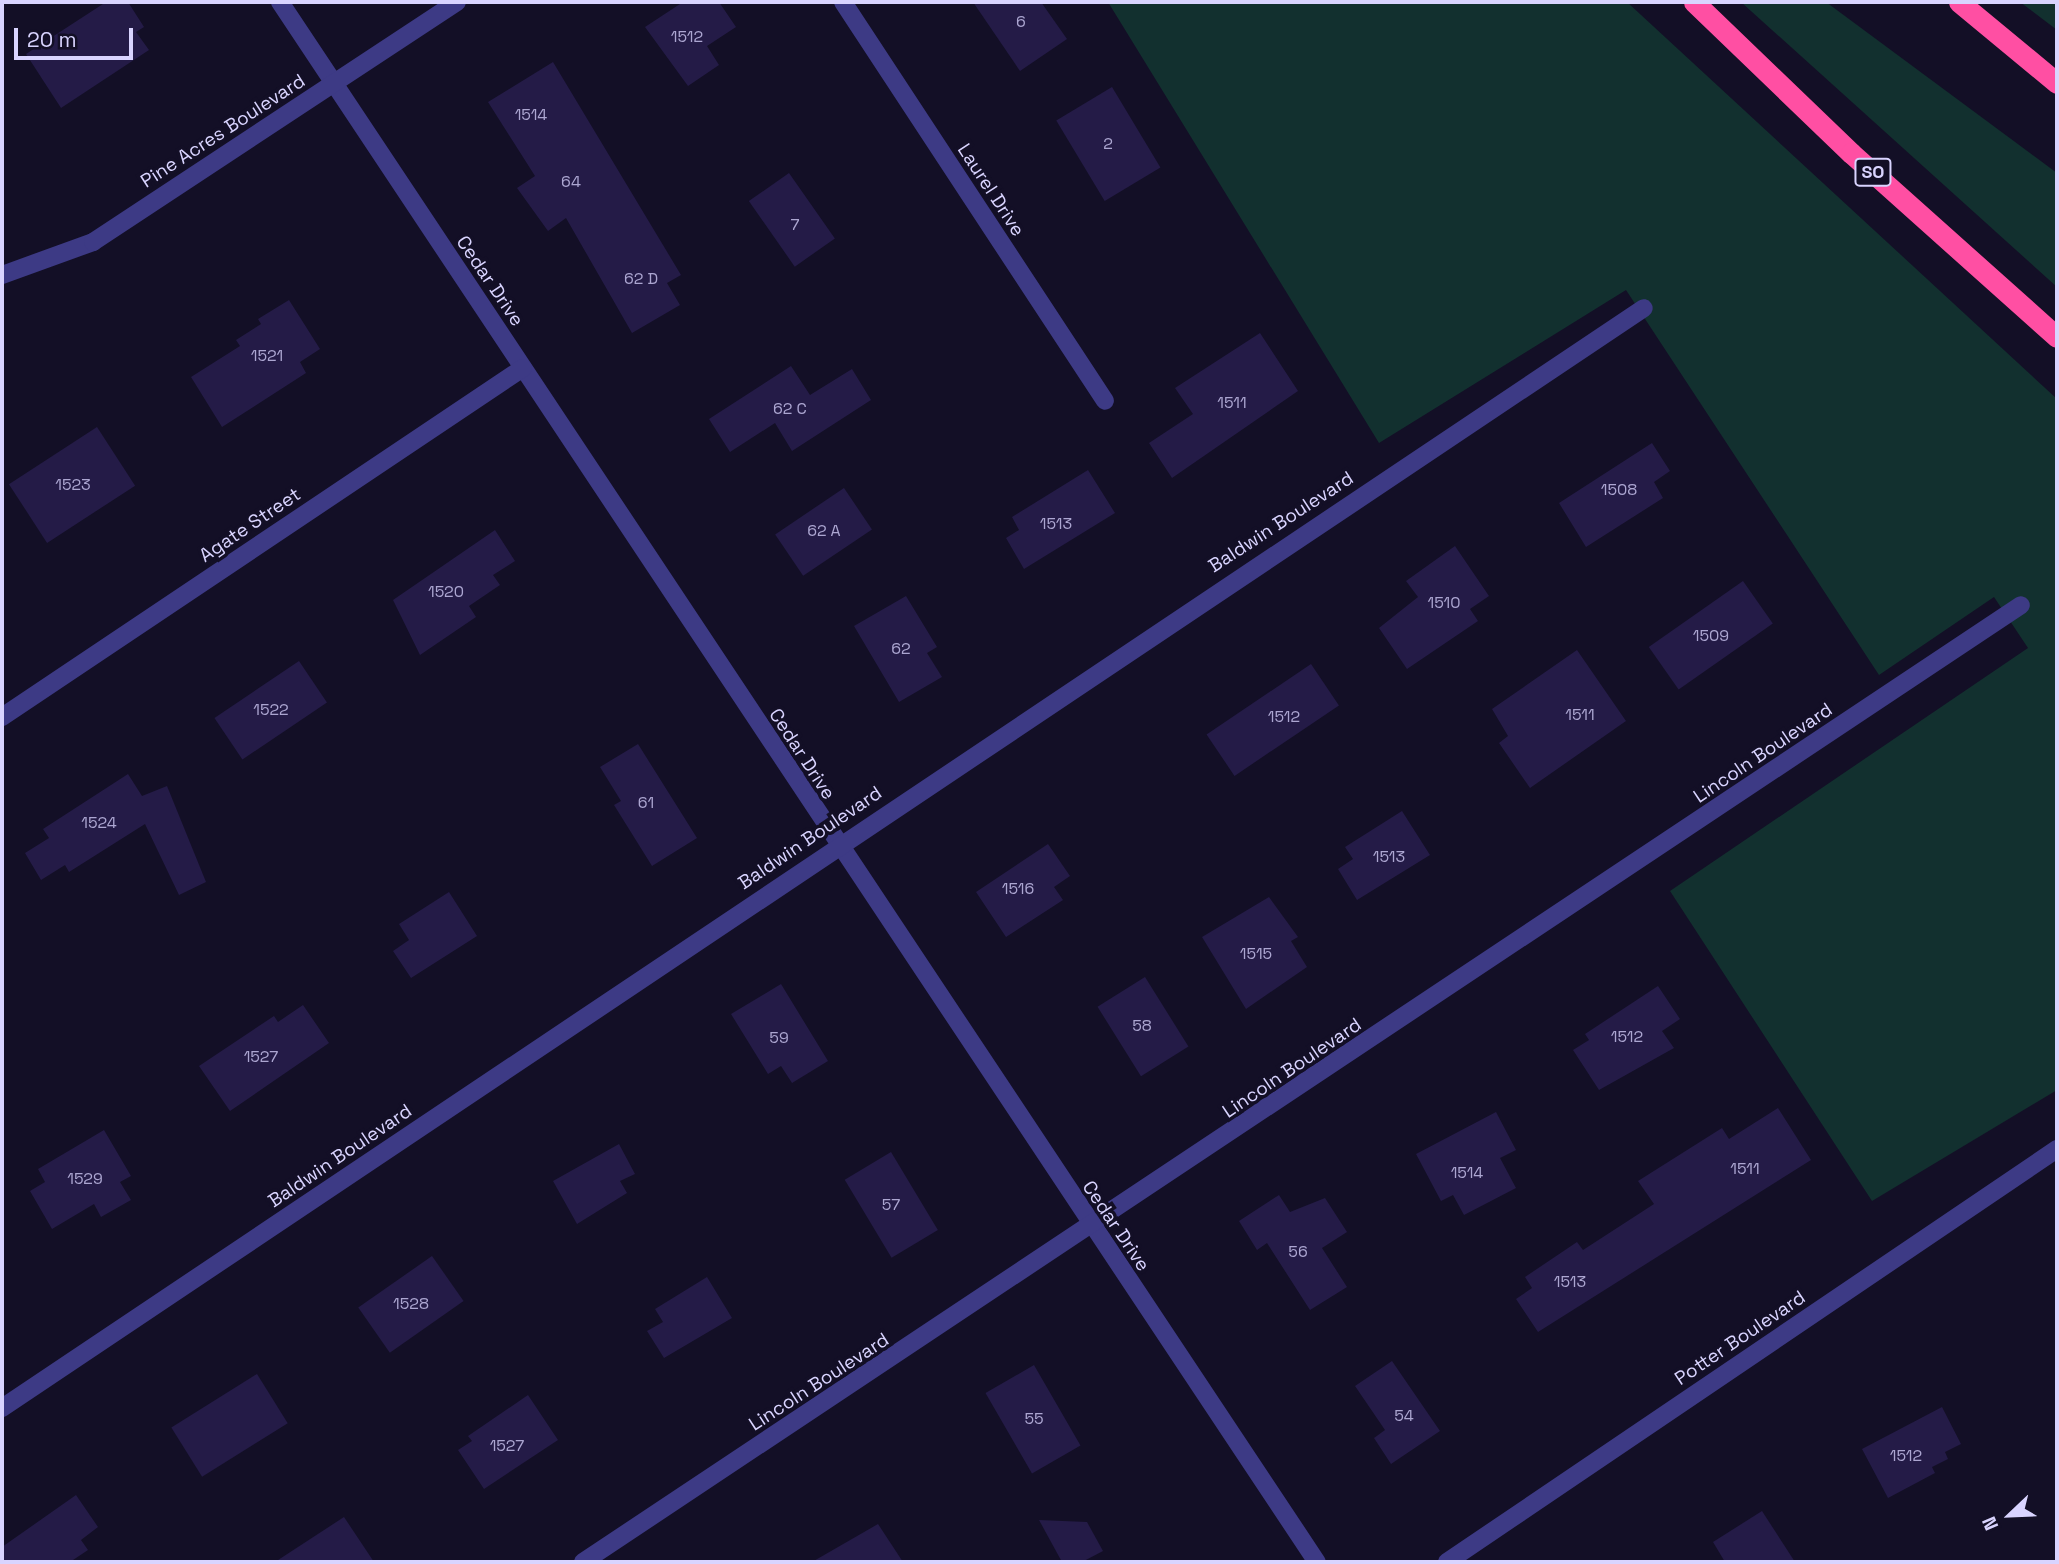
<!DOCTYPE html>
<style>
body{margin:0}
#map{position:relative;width:2059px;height:1564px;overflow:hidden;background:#130f26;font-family:"Space Grotesk",sans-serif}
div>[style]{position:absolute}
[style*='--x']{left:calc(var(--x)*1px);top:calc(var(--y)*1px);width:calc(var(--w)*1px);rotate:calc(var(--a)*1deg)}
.green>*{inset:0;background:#12302f}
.building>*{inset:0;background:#241b47;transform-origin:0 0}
.street>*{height:18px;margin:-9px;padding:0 9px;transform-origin:9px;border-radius:9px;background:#3d3a85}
.highway>*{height:21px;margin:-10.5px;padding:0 10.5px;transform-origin:10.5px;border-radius:10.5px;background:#ff4fa3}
span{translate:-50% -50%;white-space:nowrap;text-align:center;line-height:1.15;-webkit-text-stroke:7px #130f26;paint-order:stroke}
.number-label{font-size:16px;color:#aca6d1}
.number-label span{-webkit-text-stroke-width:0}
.shield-label span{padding:2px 5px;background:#130f26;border:2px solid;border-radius:5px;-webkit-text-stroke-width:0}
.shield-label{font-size:18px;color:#d9d4ff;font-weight:700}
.street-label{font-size:19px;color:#d9d4ff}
.frame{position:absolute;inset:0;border:4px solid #d9d4ff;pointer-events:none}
.north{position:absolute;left:1975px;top:1480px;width:70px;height:70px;-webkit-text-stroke:5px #130f26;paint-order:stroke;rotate:247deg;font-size:19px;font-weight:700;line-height:28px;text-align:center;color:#d9d4ff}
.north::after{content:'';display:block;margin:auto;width:24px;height:32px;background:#d9d4ff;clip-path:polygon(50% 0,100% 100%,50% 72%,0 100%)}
.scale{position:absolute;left:14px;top:28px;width:119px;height:32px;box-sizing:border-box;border:4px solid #d9d4ff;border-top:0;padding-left:9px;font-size:21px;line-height:24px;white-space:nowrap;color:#d9d4ff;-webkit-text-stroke:5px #130f26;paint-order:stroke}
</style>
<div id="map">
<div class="green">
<i style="clip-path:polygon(1108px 2px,1627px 2px,2057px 399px,2057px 1090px,1872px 1201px,1670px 891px,2028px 648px,1994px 597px,1879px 675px,1626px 290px,1379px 443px)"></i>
<i style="clip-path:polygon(1741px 2px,1826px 2px,2057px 173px,2057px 287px)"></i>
<i style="clip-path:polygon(2020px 2px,2057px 2px,2057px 30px)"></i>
</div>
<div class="building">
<i style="clip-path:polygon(106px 2px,128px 2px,144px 27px,136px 32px,149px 50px,61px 108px,26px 54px)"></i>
<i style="clip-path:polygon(683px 2px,719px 2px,736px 27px,707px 46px,719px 65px,688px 86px,645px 27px)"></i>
<i style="clip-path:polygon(973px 2px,1041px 2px,1067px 39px,1020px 71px)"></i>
<i style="clip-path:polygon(553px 62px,681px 275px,667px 283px,680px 305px,632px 333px,566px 218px,548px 231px,517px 188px,535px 176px,488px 102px)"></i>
<i style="left:1112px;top:87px;width:94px;height:65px;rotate:59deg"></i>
<i style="left:789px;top:173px;width:80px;height:49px;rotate:55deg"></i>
<i style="clip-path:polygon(289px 300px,320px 349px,300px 362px,306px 373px,222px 427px,191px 377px,240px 346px,236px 340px,261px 324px,258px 319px)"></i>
<i style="clip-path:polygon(1260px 333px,1298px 391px,1172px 478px,1149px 443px,1193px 414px,1175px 388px)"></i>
<i style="clip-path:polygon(791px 366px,810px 395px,852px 369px,871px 400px,792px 451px,775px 423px,730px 452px,709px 419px)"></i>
<i style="left:97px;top:427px;width:70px;height:105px;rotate:57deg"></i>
<i style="clip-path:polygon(1652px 443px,1670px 471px,1654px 482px,1663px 498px,1586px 547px,1559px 503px)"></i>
<i style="clip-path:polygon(1088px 470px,1115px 513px,1024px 569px,1006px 538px,1019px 530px,1012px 517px)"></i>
<i style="left:844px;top:488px;width:50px;height:83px;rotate:56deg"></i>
<i style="clip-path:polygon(495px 530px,515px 561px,493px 575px,500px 585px,469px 606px,476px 617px,420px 655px,393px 600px)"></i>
<i style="clip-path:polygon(1455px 546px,1489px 596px,1470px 609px,1478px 621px,1407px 669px,1379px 628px,1418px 597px,1406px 581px)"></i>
<i style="left:1743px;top:581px;width:52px;height:115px;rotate:55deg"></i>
<i style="clip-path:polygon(906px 596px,937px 647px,927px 653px,942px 677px,899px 702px,854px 626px)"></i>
<i style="clip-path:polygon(1577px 650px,1626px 721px,1530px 788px,1499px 743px,1508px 736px,1492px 709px)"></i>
<i style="left:299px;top:661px;width:50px;height:102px;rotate:56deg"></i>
<i style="left:1311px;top:664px;width:50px;height:126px;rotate:56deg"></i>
<i style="clip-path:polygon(638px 744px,697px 838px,652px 866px,614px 805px,621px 801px,600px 767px)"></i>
<i style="clip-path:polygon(128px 774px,142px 796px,167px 786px,206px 882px,179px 895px,145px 824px,69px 872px,65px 865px,41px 880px,25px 853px,49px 838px,43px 829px)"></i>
<i style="clip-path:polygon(1402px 811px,1430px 855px,1357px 900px,1338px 869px,1353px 859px,1345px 847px)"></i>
<i style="clip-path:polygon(1048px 844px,1070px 876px,1054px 887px,1063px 900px,1006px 937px,976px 892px)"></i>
<i style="clip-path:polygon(449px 892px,477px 936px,411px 978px,393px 951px,409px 940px,399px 924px)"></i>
<i style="clip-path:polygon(1269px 897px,1298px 937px,1291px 941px,1307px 967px,1246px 1009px,1202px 937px)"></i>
<i style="left:1145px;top:977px;width:82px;height:56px;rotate:58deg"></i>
<i style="clip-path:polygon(781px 984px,828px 1061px,792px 1083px,781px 1066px,768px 1074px,731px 1014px)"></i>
<i style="clip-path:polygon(1658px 986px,1680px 1019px,1662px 1031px,1674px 1048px,1599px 1090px,1573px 1050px,1589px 1040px,1585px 1034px)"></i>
<i style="clip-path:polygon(303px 1005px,329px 1043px,230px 1111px,199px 1066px,274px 1016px,278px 1022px)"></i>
<i style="clip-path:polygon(1778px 1108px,1811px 1160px,1538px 1332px,1516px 1299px,1532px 1288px,1525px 1277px,1577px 1242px,1583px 1250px,1654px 1204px,1638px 1181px,1722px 1128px,1729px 1139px)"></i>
<i style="clip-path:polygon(1496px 1112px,1516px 1150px,1500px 1158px,1516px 1188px,1464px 1215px,1453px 1195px,1441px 1201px,1416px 1154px)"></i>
<i style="clip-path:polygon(104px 1130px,131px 1176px,120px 1182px,131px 1200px,101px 1217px,94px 1204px,52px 1229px,30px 1191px,45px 1182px,38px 1169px)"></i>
<i style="clip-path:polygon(619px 1144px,635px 1174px,620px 1181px,627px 1193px,577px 1224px,553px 1181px)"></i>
<i style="left:891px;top:1152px;width:91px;height:54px;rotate:59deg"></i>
<i style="clip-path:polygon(1279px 1195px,1290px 1212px,1325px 1198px,1347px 1232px,1322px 1248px,1347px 1287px,1310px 1310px,1267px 1243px,1257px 1250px,1239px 1221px)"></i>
<i style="left:432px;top:1256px;width:55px;height:90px;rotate:55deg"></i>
<i style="clip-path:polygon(707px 1277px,732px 1318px,664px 1358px,647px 1331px,663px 1322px,655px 1309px)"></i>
<i style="clip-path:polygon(1392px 1361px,1440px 1431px,1391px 1464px,1374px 1438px,1385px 1430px,1355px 1386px)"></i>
<i style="left:1034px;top:1365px;width:93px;height:56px;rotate:60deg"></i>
<i style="left:257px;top:1374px;width:58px;height:101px;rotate:58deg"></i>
<i style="clip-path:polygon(528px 1395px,558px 1440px,484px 1489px,458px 1450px,472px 1441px,468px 1436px)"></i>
<i style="clip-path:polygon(1942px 1407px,1961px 1444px,1945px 1452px,1948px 1459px,1932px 1467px,1935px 1473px,1888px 1498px,1862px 1449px)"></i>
<i style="clip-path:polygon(76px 1495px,98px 1527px,81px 1540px,88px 1550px,70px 1562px,2px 1562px,2px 1547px)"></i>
<i style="clip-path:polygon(1762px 1511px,1795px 1562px,1725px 1562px,1713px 1542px)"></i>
<i style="clip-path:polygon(344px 1517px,374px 1562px,275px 1562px)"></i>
<i style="clip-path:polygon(1039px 1520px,1087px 1522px,1103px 1551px,1082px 1562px,1062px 1562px)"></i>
<i style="clip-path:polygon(878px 1524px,903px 1562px,812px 1562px)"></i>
</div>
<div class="street">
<i style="--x:280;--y:2;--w:1873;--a:56.39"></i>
<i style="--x:843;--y:2;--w:477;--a:56.7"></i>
<i style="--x:2;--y:275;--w:97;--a:-19.9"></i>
<i style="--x:93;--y:242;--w:436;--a:-33.4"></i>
<i style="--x:2;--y:717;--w:627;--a:-33.82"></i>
<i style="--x:2;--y:1408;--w:1976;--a:-33.82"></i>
<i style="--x:583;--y:1562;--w:1727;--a:-33.64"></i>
<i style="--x:1447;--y:1562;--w:737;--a:-34.1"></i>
</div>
<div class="highway">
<i style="--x:1694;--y:2;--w:218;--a:43.9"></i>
<i style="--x:1851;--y:153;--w:276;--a:41.8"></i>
<i style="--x:1959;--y:2;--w:127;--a:39.6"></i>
</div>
<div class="number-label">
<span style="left:1021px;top:22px">6</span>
<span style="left:687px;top:37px">1512</span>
<span style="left:531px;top:115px">1514</span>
<span style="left:1108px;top:144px">2</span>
<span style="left:571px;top:182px">64</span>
<span style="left:795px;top:225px">7</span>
<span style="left:641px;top:279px">62 D</span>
<span style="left:267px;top:356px">1521</span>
<span style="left:1232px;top:403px">1511</span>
<span style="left:790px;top:409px">62 C</span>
<span style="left:73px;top:485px">1523</span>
<span style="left:1619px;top:490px">1508</span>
<span style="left:1056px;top:524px">1513</span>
<span style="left:824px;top:531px">62 A</span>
<span style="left:446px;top:592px">1520</span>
<span style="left:1444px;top:603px">1510</span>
<span style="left:1711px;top:636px">1509</span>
<span style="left:901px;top:649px">62</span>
<span style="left:271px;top:710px">1522</span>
<span style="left:1580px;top:715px">1511</span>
<span style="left:1284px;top:717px">1512</span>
<span style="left:646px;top:803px">61</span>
<span style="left:99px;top:823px">1524</span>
<span style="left:1389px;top:857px">1513</span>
<span style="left:1018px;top:889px">1516</span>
<span style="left:1256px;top:954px">1515</span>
<span style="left:1142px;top:1026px">58</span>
<span style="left:1627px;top:1037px">1512</span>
<span style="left:779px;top:1038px">59</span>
<span style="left:261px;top:1057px">1527</span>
<span style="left:1745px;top:1169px">1511</span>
<span style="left:1467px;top:1173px">1514</span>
<span style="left:85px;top:1179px">1529</span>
<span style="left:891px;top:1205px">57</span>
<span style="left:1298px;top:1252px">56</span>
<span style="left:1570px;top:1282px">1513</span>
<span style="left:411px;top:1304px">1528</span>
<span style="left:1404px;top:1416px">54</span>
<span style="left:1034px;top:1419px">55</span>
<span style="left:507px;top:1446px">1527</span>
<span style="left:1906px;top:1456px">1512</span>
</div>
<div class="shield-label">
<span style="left:1873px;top:172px">SO</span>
</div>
<div class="street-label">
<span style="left:223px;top:131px;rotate:-33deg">Pine Acres Boulevard</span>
<span style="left:991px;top:190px;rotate:57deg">Laurel Drive</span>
<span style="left:490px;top:281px;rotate:56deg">Cedar Drive</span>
<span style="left:1281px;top:522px;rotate:-33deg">Baldwin Boulevard</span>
<span style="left:250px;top:525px;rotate:-34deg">Agate Street</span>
<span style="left:1763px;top:753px;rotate:-34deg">Lincoln Boulevard</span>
<span style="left:802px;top:754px;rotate:57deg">Cedar Drive</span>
<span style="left:810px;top:838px;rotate:-34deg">Baldwin Boulevard</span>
<span style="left:1292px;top:1068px;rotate:-34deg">Lincoln Boulevard</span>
<span style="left:340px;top:1156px;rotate:-34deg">Baldwin Boulevard</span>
<span style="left:1116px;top:1226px;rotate:56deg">Cedar Drive</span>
<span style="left:1740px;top:1338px;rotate:-34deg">Potter Boulevard</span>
<span style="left:819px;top:1382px;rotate:-33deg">Lincoln Boulevard</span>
</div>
<div class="frame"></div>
<div class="north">N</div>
<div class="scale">20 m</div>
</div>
